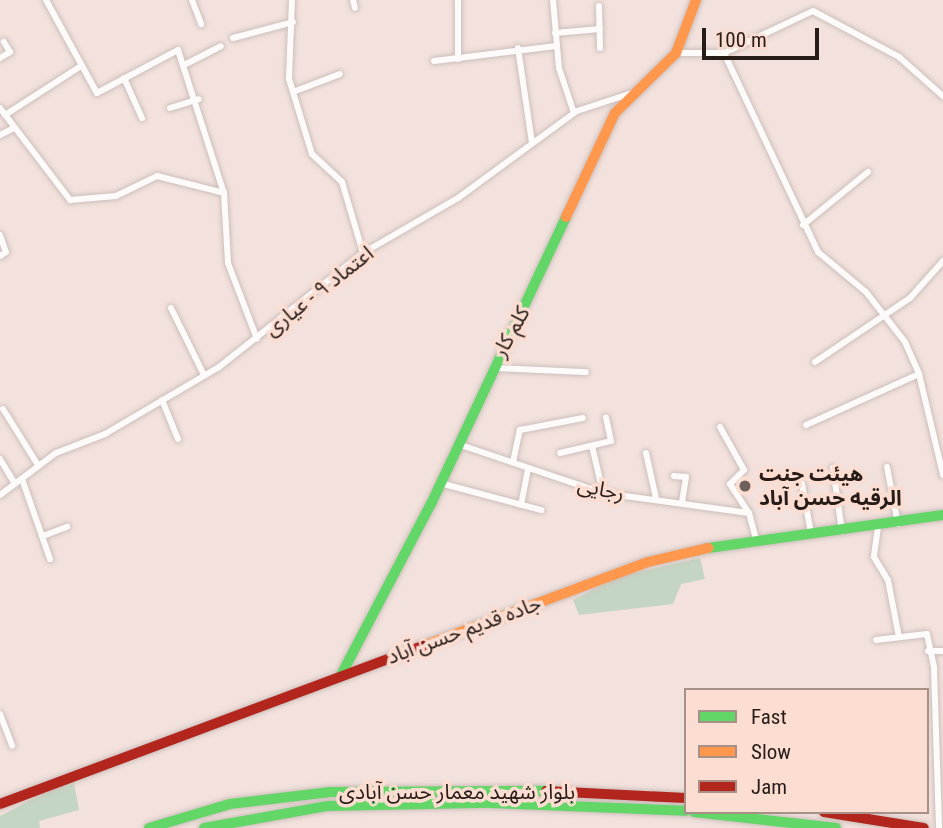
<!DOCTYPE html>
<meta charset="utf-8">
<style>
body{margin:0}
#map{position:relative;width:943px;height:828px;overflow:hidden;background:#f2e1dc;font-family:"Roboto Condensed","Noto Sans Arabic",sans-serif}
div>[style]{position:absolute}
[style*='--x']{left:calc(var(--x)*1px);top:calc(var(--y)*1px);width:calc(var(--w)*1px);rotate:calc(var(--a)*1deg)}
.green>*{inset:0;background:#c5d5c3}
.roads{filter:drop-shadow(0 0 2px #ccbfbb) drop-shadow(0 0 2px #ccbfbb)}
.street>*{height:6px;margin:-3px;padding:0 3px;transform-origin:3px;border-radius:3px;background:#fdfafa}
.fast>*{height:10px;margin:-5px;padding:0 5px;transform-origin:5px;border-radius:5px;background:#63d668}
.slow>*{height:10px;margin:-5px;padding:0 5px;transform-origin:5px;border-radius:5px;background:#ff974d}
.jam>*{height:10px;margin:-5px;padding:0 5px;transform-origin:5px;border-radius:5px;background:#b3261e}
.dots>*{width:19px;height:19px;translate:-50% -50%;box-sizing:border-box;border:4px solid #fcddd2;border-radius:50%}
span{translate:-50% -50%;white-space:nowrap;text-align:center;line-height:1.15;-webkit-text-stroke:7px #fcddd2;paint-order:stroke}
.street-label{font-size:21px;color:#271c18}
.poi-label{font-size:21px;color:#271c18;font-weight:700}
.left{translate:0 -50%;text-align:left}
.legend{position:absolute;left:684px;top:688px;width:245px;height:126px;box-sizing:border-box;background:#fcddd2;border:2px solid #a79088;margin:0;padding:9px 12px;list-style:none;font-size:21px;color:#271c18}
.legend li{display:flex;align-items:center;gap:14px;height:35px}
.legend b{width:35px;border:2px solid #a79088}
.scale{position:absolute;left:702px;top:28px;width:117px;height:32px;box-sizing:border-box;border:4px solid #271c18;border-top:0;padding-left:9px;font-size:21px;line-height:24px;white-space:nowrap;color:#271c18;-webkit-text-stroke:5px #fcddd2;paint-order:stroke}
</style>
<div id="map">
<div class="green">
<i style="clip-path:polygon(700px 558px,705px 579px,681px 584px,673px 604px,579px 615px,573px 600px,620px 576px)"></i>
<i style="clip-path:polygon(73px 778px,79px 810px,39px 821px,40px 828px,0 828px,0 816px)"></i>
</div>
<div class="roads">
<div class="street">
<i style="--x:46;--y:0;--w:106;--a:61.3"></i>
<i style="--x:97;--y:93;--w:92;--a:-28"></i>
<i style="--x:178;--y:50;--w:150;--a:72.2"></i>
<i style="--x:192;--y:0;--w:26;--a:69"></i>
<i style="--x:292;--y:0;--w:79;--a:92.2"></i>
<i style="--x:289;--y:79;--w:78;--a:73"></i>
<i style="--x:312;--y:154;--w:41;--a:43"></i>
<i style="--x:342;--y:182;--w:74;--a:73.5"></i>
<i style="--x:353;--y:0;--w:8;--a:76"></i>
<i style="--x:553;--y:0;--w:68;--a:85"></i>
<i style="--x:559;--y:68;--w:47;--a:71.6"></i>
<i style="--x:599;--y:6;--w:42;--a:88.6"></i>
<i style="--x:555;--y:33;--w:45;--a:-5.1"></i>
<i style="--x:233;--y:38;--w:62;--a:-14.9"></i>
<i style="--x:518;--y:48;--w:96;--a:81.6"></i>
<i style="--x:676;--y:53;--w:48;--a:0"></i>
<i style="--x:724;--y:53;--w:98;--a:-25.3"></i>
<i style="--x:813;--y:11;--w:98;--a:28.1"></i>
<i style="--x:899;--y:57;--w:59;--a:41.6"></i>
<i style="--x:724;--y:53;--w:220;--a:64.7"></i>
<i style="--x:818;--y:252;--w:62;--a:39.8"></i>
<i style="--x:866;--y:292;--w:63;--a:52"></i>
<i style="--x:905;--y:342;--w:35;--a:66"></i>
<i style="--x:919;--y:374;--w:104;--a:76.6"></i>
<i style="--x:0;--y:58;--w:12;--a:-31"></i>
<i style="--x:10;--y:52;--w:12;--a:-121"></i>
<i style="--x:458;--y:59;--w:59;--a:-90"></i>
<i style="--x:434;--y:61;--w:123;--a:-7"></i>
<i style="--x:186;--y:64;--w:39;--a:-27"></i>
<i style="--x:124;--y:78;--w:44;--a:65.8"></i>
<i style="--x:293;--y:92;--w:50;--a:-21"></i>
<i style="--x:0;--y:108;--w:116;--a:52.7"></i>
<i style="--x:70;--y:200;--w:46;--a:-5"></i>
<i style="--x:116;--y:196;--w:46;--a:-26"></i>
<i style="--x:157;--y:176;--w:69;--a:14.2"></i>
<i style="--x:224;--y:193;--w:70;--a:86.7"></i>
<i style="--x:228;--y:263;--w:81;--a:69.1"></i>
<i style="--x:170;--y:108;--w:30;--a:-17"></i>
<i style="--x:5;--y:115;--w:90;--a:-32.8"></i>
<i style="--x:0;--y:135;--w:16;--a:-27"></i>
<i style="--x:803;--y:225;--w:84;--a:-39.2"></i>
<i style="--x:0;--y:235;--w:18;--a:71"></i>
<i style="--x:6;--y:252;--w:7;--a:146"></i>
<i style="--x:171;--y:308;--w:75;--a:63.8"></i>
<i style="--x:815;--y:362;--w:115;--a:-34"></i>
<i style="--x:910;--y:298;--w:50;--a:-48.3"></i>
<i style="--x:493;--y:368;--w:93;--a:2.5"></i>
<i style="--x:162;--y:400;--w:42;--a:67.7"></i>
<i style="--x:3;--y:409;--w:66;--a:58"></i>
<i style="--x:806;--y:425;--w:124;--a:-24.3"></i>
<i style="--x:720;--y:427;--w:49;--a:60.8"></i>
<i style="--x:744;--y:470;--w:20;--a:135"></i>
<i style="--x:730;--y:484;--w:35;--a:57"></i>
<i style="--x:749;--y:513;--w:28;--a:75"></i>
<i style="--x:458;--y:444;--w:153;--a:18.7"></i>
<i style="--x:603;--y:493;--w:147;--a:7.8"></i>
<i style="--x:592;--y:446;--w:48;--a:76.8"></i>
<i style="--x:560;--y:453;--w:52;--a:-13.2"></i>
<i style="--x:611;--y:441;--w:24;--a:-102"></i>
<i style="--x:646;--y:453;--w:46;--a:77.5"></i>
<i style="--x:0;--y:459;--w:29;--a:59"></i>
<i style="--x:513;--y:462;--w:33;--a:-78"></i>
<i style="--x:520;--y:430;--w:64;--a:-10.8"></i>
<i style="--x:887;--y:467;--w:58;--a:79.1"></i>
<i style="--x:833;--y:468;--w:64;--a:81.9"></i>
<i style="--x:674;--y:476;--w:12;--a:5"></i>
<i style="--x:686;--y:477;--w:24;--a:99"></i>
<i style="--x:22;--y:479;--w:85;--a:70.7"></i>
<i style="--x:440;--y:483;--w:105;--a:15"></i>
<i style="--x:802;--y:484;--w:50;--a:79.6"></i>
<i style="--x:0;--y:495;--w:70;--a:-36.9"></i>
<i style="--x:56;--y:453;--w:53;--a:-21.2"></i>
<i style="--x:105;--y:434;--w:132;--a:-30.4"></i>
<i style="--x:219;--y:367;--w:184;--a:-38.4"></i>
<i style="--x:363;--y:253;--w:110;--a:-30.1"></i>
<i style="--x:458;--y:198;--w:147;--a:-36.2"></i>
<i style="--x:577;--y:111;--w:58;--a:-18.1"></i>
<i style="--x:521;--y:505;--w:38;--a:-79"></i>
<i style="--x:878;--y:527;--w:30;--a:98"></i>
<i style="--x:874;--y:557;--w:27;--a:59"></i>
<i style="--x:888;--y:580;--w:58;--a:79.1"></i>
<i style="--x:43;--y:536;--w:26;--a:-21"></i>
<i style="--x:876;--y:640;--w:51;--a:-6.7"></i>
<i style="--x:927;--y:634;--w:35;--a:78"></i>
<i style="--x:934;--y:668;--w:160;--a:88.2"></i>
<i style="--x:928;--y:651;--w:15;--a:0"></i>
<i style="--x:0;--y:714;--w:34;--a:69"></i>
</div>
<div class="fast">
<i style="--x:708;--y:548;--w:237;--a:-8"></i>
<i style="--x:340;--y:677;--w:195;--a:-62.3"></i>
<i style="--x:431;--y:504;--w:317;--a:-64.8"></i>
<i style="--x:694;--y:812;--w:143;--a:6.4"></i>
<i style="--x:149;--y:828;--w:84;--a:-16.5"></i>
<i style="--x:230;--y:804;--w:101;--a:-6.8"></i>
<i style="--x:330;--y:792;--w:216;--a:-0.3"></i>
<i style="--x:204;--y:828;--w:126;--a:-10.1"></i>
<i style="--x:328;--y:806;--w:163;--a:-1.1"></i>
<i style="--x:491;--y:803;--w:195;--a:2.3"></i>
</div>
<div class="slow">
<i style="--x:566;--y:217;--w:115;--a:-64.8"></i>
<i style="--x:615;--y:113;--w:86;--a:-44.5"></i>
<i style="--x:676;--y:53;--w:57;--a:-69.3"></i>
<i style="--x:423;--y:646;--w:240;--a:-20.5"></i>
<i style="--x:648;--y:562;--w:62;--a:-13.1"></i>
</div>
<div class="jam">
<i style="--x:546;--y:791;--w:140;--a:2.9"></i>
<i style="--x:0;--y:804;--w:452;--a:-20.5"></i>
<i style="--x:824;--y:812;--w:101;--a:9.1"></i>
</div>
</div>
<div class="dots">
<i style="left:745px;top:486px;background:#6e615d"></i>
</div>
<div class="street-label">
<span style="left:319px;top:291px;rotate:-38deg">اعتماد ۹ - عیاری</span>
<span style="left:511px;top:332px;rotate:-61deg">کلم کار</span>
<span style="left:601px;top:489px;rotate:12deg">رجایی</span>
<span style="left:464px;top:630px;rotate:-20deg">جاده قدیم حسن آباد</span>
<span style="left:457px;top:792px">بلوار شهید معمار حسن آبادی</span>
</div>
<div class="poi-label">
<span class="left" style="left:759px;top:486px">هیئت جنت<br>الرقیه حسن آباد</span>
</div>
<ul class="legend">
<li><b style="height:9px;background:#63d668"></b>Fast</li>
<li><b style="height:9px;background:#ff974d"></b>Slow</li>
<li><b style="height:9px;background:#b3261e"></b>Jam</li>
</ul>
<div class="scale">100 m</div>
</div>
